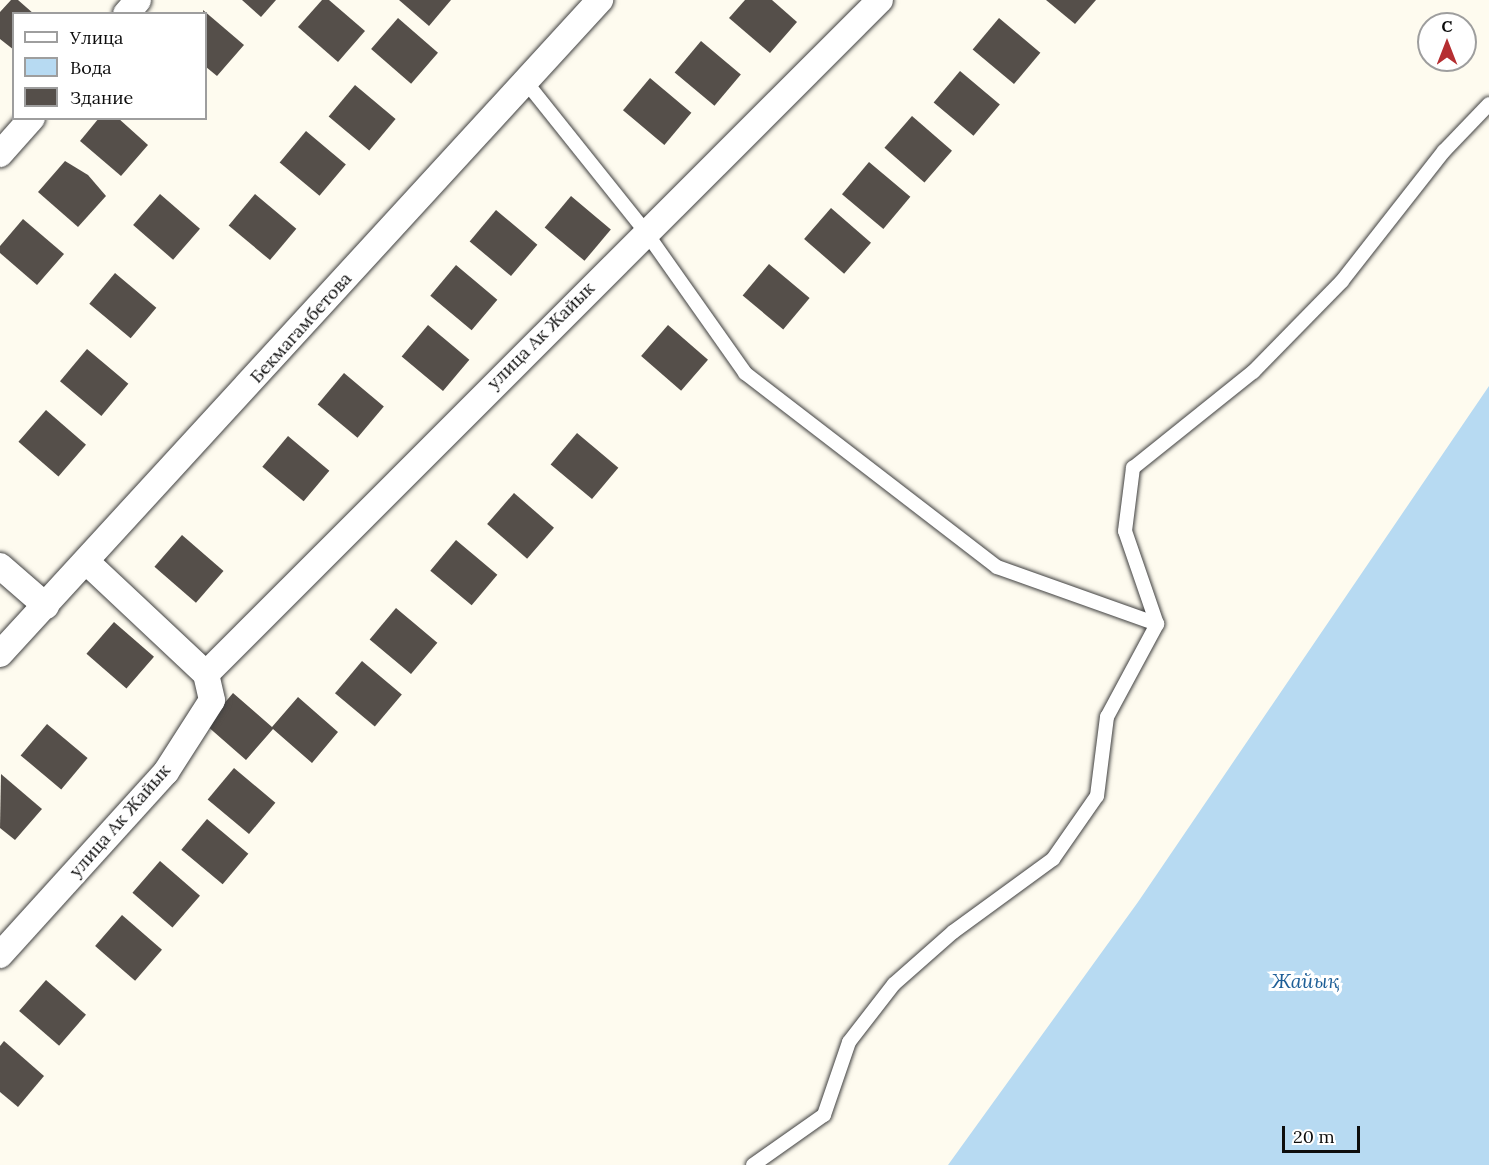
<!DOCTYPE html>
<meta charset="utf-8">
<style>
body{margin:0}
#map{position:relative;width:1489px;height:1165px;overflow:hidden;background:#fefbef;font-family:Lora,serif}
div>[style]{position:absolute}
[style*='--x']{left:calc(var(--x)*1px);top:calc(var(--y)*1px);width:calc(var(--w)*1px);rotate:calc(var(--a)*1deg)}
.water>*{inset:0;background:#b7daf2}
.building>*{inset:0;background:#554f4a;transform-origin:0 0}
.roads{filter:drop-shadow(0 0 2px #404040) drop-shadow(0 0 2px #404040)}
.lane>*{height:14px;margin:-7px;padding:0 7px;transform-origin:7px;border-radius:7px;background:#fff}
.street>*{height:26px;margin:-13px;padding:0 13px;transform-origin:13px;border-radius:13px;background:#fff}
span{translate:-50% -50%;white-space:nowrap;text-align:center;line-height:1.15;-webkit-text-stroke:6px #fff;paint-order:stroke}
.street-label{font-size:18px;color:#0d0d0d}
.water-label{font-size:20px;color:#1e5f97;font-style:italic}
.legend{position:absolute;left:12px;top:12px;width:195px;height:108px;box-sizing:border-box;background:#fff;border:2px solid #9e9e9e;margin:0;padding:8px 10px;list-style:none;font-size:18px;color:#0d0d0d}
.legend li{display:flex;align-items:center;gap:12px;height:30px}
.legend b{width:30px;border:2px solid #9e9e9e}
.north{position:absolute;left:1417px;top:12px;width:60px;height:60px;box-sizing:border-box;background:#fff;border:2px solid #9e9e9e;border-radius:50%;rotate:0deg;font-size:16px;font-weight:700;line-height:24px;text-align:center;color:#0d0d0d}
.north::after{content:'';display:block;margin:auto;width:21px;height:27px;background:#b52e31;clip-path:polygon(50% 0,100% 100%,50% 72%,0 100%)}
.scale{position:absolute;left:1282px;top:1126px;width:78px;height:27px;box-sizing:border-box;border:3px solid #0d0d0d;border-top:0;padding-left:8px;font-size:18px;line-height:21px;white-space:nowrap;color:#0d0d0d;-webkit-text-stroke:4px #fff;paint-order:stroke}
</style>
<div id="map">
<div class="water">
<i style="clip-path:polygon(1489px 386px,1489px 1165px,948px 1165px,1138px 902px)"></i>
</div>
<div class="building">
<i style="clip-path:polygon(11px 0,18px 0,34px 14px,14px 14px,14px 50px,0 39px,0 12px)"></i>
<i style="clip-path:polygon(242px 0,276px 0,261px 17px)"></i>
<i style="clip-path:polygon(322px 0,329px 0,365px 31px,338px 62px,298px 27px)"></i>
<i style="clip-path:polygon(399px 0,451px 0,429px 26px)"></i>
<i style="clip-path:polygon(745px 0,772px 0,797px 22px,770px 53px,729px 18px)"></i>
<i style="clip-path:polygon(1046px 0,1096px 0,1075px 24px)"></i>
<i style="clip-path:polygon(203px 10px,244px 45px,217px 76px,206px 67px)"></i>
<i style="left:398px;top:18px;width:53px;height:41px;rotate:41deg"></i>
<i style="left:999px;top:18px;width:54px;height:41px;rotate:40deg"></i>
<i style="left:701px;top:41px;width:52px;height:41px;rotate:40deg"></i>
<i style="left:960px;top:71px;width:52px;height:41px;rotate:40deg"></i>
<i style="left:650px;top:78px;width:54px;height:42px;rotate:40deg"></i>
<i style="left:355px;top:85px;width:53px;height:41px;rotate:40deg"></i>
<i style="left:912px;top:116px;width:53px;height:42px;rotate:41deg"></i>
<i style="clip-path:polygon(99px 118px,118px 118px,148px 145px,121px 176px,80px 141px)"></i>
<i style="left:306px;top:131px;width:52px;height:41px;rotate:40deg"></i>
<i style="clip-path:polygon(65px 161px,88px 175px,106px 196px,78px 227px,38px 192px)"></i>
<i style="left:869px;top:162px;width:54px;height:42px;rotate:40deg"></i>
<i style="left:160px;top:194px;width:53px;height:41px;rotate:41deg"></i>
<i style="left:255px;top:194px;width:54px;height:41px;rotate:40deg"></i>
<i style="left:571px;top:196px;width:52px;height:41px;rotate:40deg"></i>
<i style="left:831px;top:208px;width:53px;height:41px;rotate:41deg"></i>
<i style="left:496px;top:210px;width:54px;height:41px;rotate:40deg"></i>
<i style="clip-path:polygon(23px 219px,64px 254px,37px 285px,0 253px,0 246px)"></i>
<i style="left:769px;top:264px;width:53px;height:41px;rotate:40deg"></i>
<i style="left:456px;top:265px;width:54px;height:40px;rotate:40deg"></i>
<i style="left:115px;top:273px;width:54px;height:40px;rotate:40deg"></i>
<i style="left:428px;top:325px;width:54px;height:41px;rotate:40deg"></i>
<i style="left:668px;top:325px;width:53px;height:41px;rotate:41deg"></i>
<i style="left:87px;top:349px;width:54px;height:42px;rotate:40deg"></i>
<i style="left:344px;top:373px;width:52px;height:41px;rotate:40deg"></i>
<i style="left:46px;top:410px;width:53px;height:42px;rotate:41deg"></i>
<i style="left:577px;top:433px;width:54px;height:41px;rotate:40deg"></i>
<i style="left:288px;top:436px;width:54px;height:40px;rotate:40deg"></i>
<i style="left:514px;top:493px;width:53px;height:41px;rotate:41deg"></i>
<i style="left:182px;top:535px;width:55px;height:42px;rotate:41deg"></i>
<i style="left:456px;top:540px;width:54px;height:40px;rotate:40deg"></i>
<i style="left:396px;top:608px;width:54px;height:41px;rotate:40deg"></i>
<i style="left:114px;top:622px;width:53px;height:42px;rotate:41deg"></i>
<i style="left:362px;top:661px;width:52px;height:42px;rotate:40deg"></i>
<i style="clip-path:polygon(233px 693px,272px 727px,298px 697px,338px 732px,312px 763px,273px 729px,246px 760px,206px 725px)"></i>
<i style="left:47px;top:724px;width:53px;height:41px;rotate:40deg"></i>
<i style="left:234px;top:768px;width:54px;height:41px;rotate:40deg"></i>
<i style="clip-path:polygon(1px 774px,42px 809px,15px 840px,0 828px)"></i>
<i style="left:207px;top:819px;width:54px;height:40px;rotate:40deg"></i>
<i style="left:160px;top:861px;width:53px;height:42px;rotate:41deg"></i>
<i style="left:122px;top:915px;width:53px;height:41px;rotate:41deg"></i>
<i style="left:46px;top:980px;width:53px;height:41px;rotate:41deg"></i>
<i style="clip-path:polygon(4px 1041px,44px 1076px,18px 1107px,0 1092px,0 1046px)"></i>
</div>
<div class="roads">
<div class="lane">
<i style="--x:526;--y:82;--w:191;--a:51.4"></i>
<i style="--x:645;--y:231;--w:174;--a:54.8"></i>
<i style="--x:745;--y:373;--w:318;--a:37.6"></i>
<i style="--x:997;--y:567;--w:170;--a:19.6"></i>
<i style="--x:753;--y:1165;--w:87;--a:-35.2"></i>
<i style="--x:824;--y:1115;--w:77;--a:-71.1"></i>
<i style="--x:849;--y:1042;--w:73;--a:-52.2"></i>
<i style="--x:894;--y:984;--w:79;--a:-41.4"></i>
<i style="--x:953;--y:932;--w:124;--a:-36.1"></i>
<i style="--x:1053;--y:859;--w:77;--a:-55.1"></i>
<i style="--x:1097;--y:796;--w:80;--a:-82.8"></i>
<i style="--x:1107;--y:717;--w:106;--a:-61.7"></i>
<i style="--x:1157;--y:624;--w:98;--a:-109"></i>
<i style="--x:1125;--y:531;--w:64;--a:-82.8"></i>
<i style="--x:1133;--y:468;--w:154;--a:-38.7"></i>
<i style="--x:1253;--y:372;--w:127;--a:-45.6"></i>
<i style="--x:1342;--y:281;--w:165;--a:-51.9"></i>
<i style="--x:1444;--y:151;--w:65;--a:-46.2"></i>
</div>
<div class="street">
<i style="--x:126;--y:14;--w:18;--a:-49"></i>
<i style="--x:0;--y:154;--w:48;--a:-48.4"></i>
<i style="--x:0;--y:566;--w:61;--a:41"></i>
<i style="--x:0;--y:654;--w:888;--a:-47.47"></i>
<i style="--x:206;--y:674;--w:953;--a:-45"></i>
<i style="--x:0;--y:955;--w:247;--a:-47.8"></i>
<i style="--x:166;--y:772;--w:85;--a:-57.4"></i>
<i style="--x:212;--y:700;--w:27;--a:-103"></i>
<i style="--x:206;--y:674;--w:162;--a:-136.8"></i>
</div>
</div>
<div class="street-label">
<span style="left:301px;top:328px;rotate:-48deg">Бекмагамбетова</span>
<span style="left:541px;top:336px;rotate:-45deg">улица Ак Жайык</span>
<span style="left:120px;top:821px;rotate:-49deg">улица Ак Жайык</span>
</div>
<div class="water-label">
<span style="left:1306px;top:980px">Жайық</span>
</div>
<ul class="legend">
<li><b style="height:8px;background:#fff"></b>Улица</li>
<li><b style="height:16px;background:#b7daf2"></b>Вода</li>
<li><b style="height:16px;background:#554f4a"></b>Здание</li>
</ul>
<div class="north">С</div>
<div class="scale">20 m</div>
</div>
